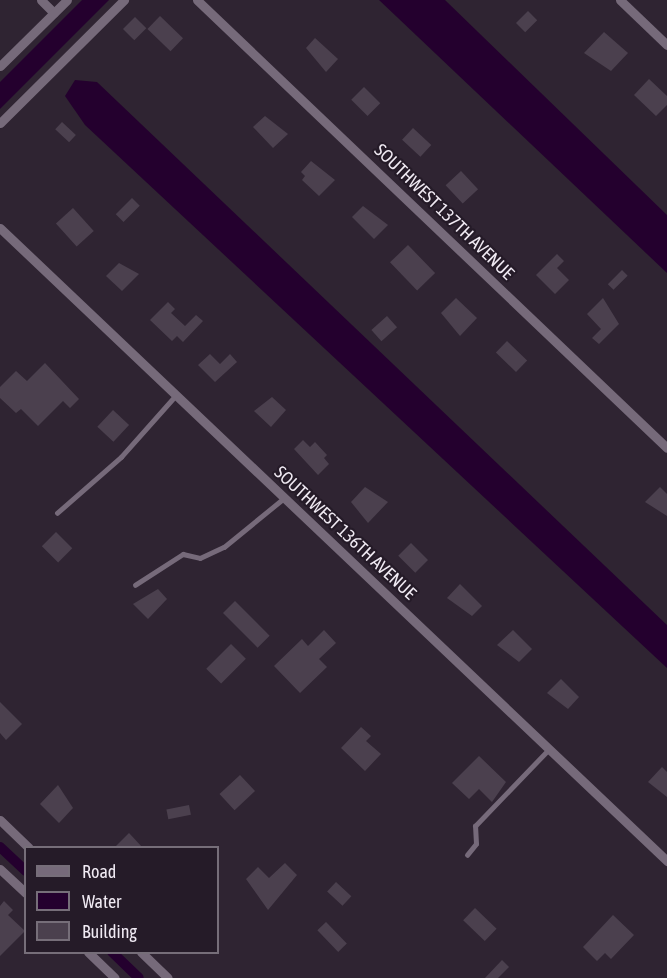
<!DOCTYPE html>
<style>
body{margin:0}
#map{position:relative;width:667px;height:978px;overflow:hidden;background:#2f2432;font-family:"Asap Condensed",sans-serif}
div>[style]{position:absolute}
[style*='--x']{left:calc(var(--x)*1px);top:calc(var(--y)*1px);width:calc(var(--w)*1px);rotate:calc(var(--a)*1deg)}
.water>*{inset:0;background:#24002e}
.canal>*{height:10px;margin:-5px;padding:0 5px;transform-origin:5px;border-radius:5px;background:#24002e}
.building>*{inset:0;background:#4b404e;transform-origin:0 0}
.service>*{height:4.5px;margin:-2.25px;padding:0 2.25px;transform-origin:2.25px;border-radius:2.25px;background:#766a7a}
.minor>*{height:9px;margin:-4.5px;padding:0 4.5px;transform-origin:4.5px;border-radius:4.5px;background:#766a7a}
span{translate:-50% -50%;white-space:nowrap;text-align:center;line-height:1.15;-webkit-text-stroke:4.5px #251b28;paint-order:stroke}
.street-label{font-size:18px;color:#f0eaf3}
.legend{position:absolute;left:24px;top:846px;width:195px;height:108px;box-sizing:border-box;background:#251b28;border:2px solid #766e79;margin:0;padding:8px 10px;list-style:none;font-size:18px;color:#f0eaf3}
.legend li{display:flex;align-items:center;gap:12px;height:30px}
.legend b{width:30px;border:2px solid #766e79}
</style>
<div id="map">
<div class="water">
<i style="clip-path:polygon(82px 0,109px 0,0 109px,0 82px)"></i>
<i style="clip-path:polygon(379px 0,445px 0,667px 215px,667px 273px)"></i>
<i style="clip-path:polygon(75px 80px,97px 82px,667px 625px,667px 668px,85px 125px,65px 96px)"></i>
</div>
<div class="canal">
<i style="--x:0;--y:847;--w:35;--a:43"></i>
<i style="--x:112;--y:952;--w:37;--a:44"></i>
</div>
<div class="building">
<i style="left:528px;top:11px;width:13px;height:17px;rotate:45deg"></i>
<i style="left:160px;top:16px;width:32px;height:18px;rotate:44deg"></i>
<i style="left:135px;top:17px;width:16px;height:17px;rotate:45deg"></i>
<i style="clip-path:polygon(604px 32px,628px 53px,611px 71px,584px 53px)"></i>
<i style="clip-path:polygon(315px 38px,338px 59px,326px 72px,306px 48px)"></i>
<i style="clip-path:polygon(649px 79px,667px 96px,667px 105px,656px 116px,634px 95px)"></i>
<i style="left:364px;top:87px;width:23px;height:18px;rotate:45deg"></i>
<i style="clip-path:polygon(265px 116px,288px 134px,273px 148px,253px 127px)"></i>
<i style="left:62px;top:122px;width:19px;height:10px;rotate:43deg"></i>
<i style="left:413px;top:128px;width:25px;height:16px;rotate:43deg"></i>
<i style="clip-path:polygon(311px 161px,335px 180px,319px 196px,302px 180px,305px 176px,301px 172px)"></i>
<i style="left:461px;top:171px;width:25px;height:21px;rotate:47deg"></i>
<i style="left:132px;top:198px;width:11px;height:23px;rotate:45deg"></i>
<i style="clip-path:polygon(363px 206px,388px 225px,374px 239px,352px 217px)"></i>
<i style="left:73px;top:208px;width:31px;height:23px;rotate:48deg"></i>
<i style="left:408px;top:245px;width:39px;height:25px;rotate:46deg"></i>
<i style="clip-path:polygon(557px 254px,564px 261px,557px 268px,569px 280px,555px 294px,536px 275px)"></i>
<i style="clip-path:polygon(119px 263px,139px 274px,122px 291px,106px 276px)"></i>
<i style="left:622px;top:270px;width:8px;height:20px;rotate:45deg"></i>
<i style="clip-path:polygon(456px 298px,477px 318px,460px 336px,441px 313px)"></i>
<i style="clip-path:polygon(603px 298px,619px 324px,599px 344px,592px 338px,601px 329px,587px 314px)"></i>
<i style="clip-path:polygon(168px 302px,175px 309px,171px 313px,185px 326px,196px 315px,203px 321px,183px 342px,177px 336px,172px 341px,150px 320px)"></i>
<i style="left:387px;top:316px;width:15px;height:21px;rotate:48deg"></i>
<i style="left:507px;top:341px;width:28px;height:16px;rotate:44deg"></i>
<i style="clip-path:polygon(210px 354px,220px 364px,230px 354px,237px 362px,215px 382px,198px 365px)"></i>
<i style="clip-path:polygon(45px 363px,79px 399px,70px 408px,63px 401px,38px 426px,21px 409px,16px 413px,0 398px,0 387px,16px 371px,27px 381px)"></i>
<i style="clip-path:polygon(272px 397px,286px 410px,271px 427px,254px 411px)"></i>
<i style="left:113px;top:410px;width:22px;height:23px;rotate:43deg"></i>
<i style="clip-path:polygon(303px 440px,310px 447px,315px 442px,327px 455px,324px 458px,329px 464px,318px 475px,294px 449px)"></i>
<i style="clip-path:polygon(365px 487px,388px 502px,368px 523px,351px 502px)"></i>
<i style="clip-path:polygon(660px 487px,667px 494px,667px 516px,645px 502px)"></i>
<i style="left:56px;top:532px;width:23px;height:20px;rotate:45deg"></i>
<i style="left:411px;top:543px;width:24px;height:18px;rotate:45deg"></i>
<i style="clip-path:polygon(460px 584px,482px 606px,472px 616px,447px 598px)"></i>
<i style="clip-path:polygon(158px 589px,167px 599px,148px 619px,133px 604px)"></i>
<i style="left:235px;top:601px;width:49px;height:17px;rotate:45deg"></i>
<i style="clip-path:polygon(324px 630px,336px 643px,319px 659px,327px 667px,300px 693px,274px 666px,302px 639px,308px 646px)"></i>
<i style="clip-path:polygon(513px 630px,532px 649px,519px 662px,497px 645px)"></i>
<i style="left:231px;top:644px;width:21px;height:35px;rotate:45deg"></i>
<i style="clip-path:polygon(561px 679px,579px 697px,568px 709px,547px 693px)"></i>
<i style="clip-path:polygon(0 702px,22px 724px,6px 740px,0 733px)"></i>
<i style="clip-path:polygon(361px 727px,371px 736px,366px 741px,381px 754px,365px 771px,341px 748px)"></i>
<i style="clip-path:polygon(479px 756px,506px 782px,492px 802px,479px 789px,469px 799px,452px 783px)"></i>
<i style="clip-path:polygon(662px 767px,667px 772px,667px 797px,648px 782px)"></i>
<i style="left:240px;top:775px;width:22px;height:28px;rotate:47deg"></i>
<i style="clip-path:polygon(58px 785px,73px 808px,59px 823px,40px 804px)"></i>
<i style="left:189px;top:805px;width:10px;height:23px;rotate:79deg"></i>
<i style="clip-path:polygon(129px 833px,143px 848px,114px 848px)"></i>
<i style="clip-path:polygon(285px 863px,297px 875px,268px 910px,246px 879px,258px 867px,269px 878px)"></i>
<i style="left:336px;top:882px;width:21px;height:13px;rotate:43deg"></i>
<i style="clip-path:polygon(4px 901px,13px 910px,8px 915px,25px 931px,0 956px,0 906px)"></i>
<i style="left:475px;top:908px;width:30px;height:17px;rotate:44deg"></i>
<i style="clip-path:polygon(613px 915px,634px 935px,611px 959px,605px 953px,597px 961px,583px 947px)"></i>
<i style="left:326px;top:922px;width:30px;height:12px;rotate:46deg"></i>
<i style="clip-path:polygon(502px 960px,509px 967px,498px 978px,485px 978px)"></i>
</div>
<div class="service">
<i style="--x:57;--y:513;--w:85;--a:-41.2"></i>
<i style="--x:121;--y:457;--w:83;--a:-48.4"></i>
<i style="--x:135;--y:585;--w:57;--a:-32.9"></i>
<i style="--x:183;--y:554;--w:17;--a:13"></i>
<i style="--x:200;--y:558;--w:26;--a:-25"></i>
<i style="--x:224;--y:547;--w:77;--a:-39.2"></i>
<i style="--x:467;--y:855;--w:14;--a:-51"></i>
<i style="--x:476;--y:844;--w:18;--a:-93"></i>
<i style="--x:475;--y:826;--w:107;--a:-46.1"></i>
</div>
<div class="minor">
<i style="--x:41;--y:0;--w:18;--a:45"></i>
<i style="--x:197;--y:0;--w:649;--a:43.63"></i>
<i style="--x:620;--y:0;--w:65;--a:43.8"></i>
<i style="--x:0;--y:66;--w:94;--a:-44.6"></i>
<i style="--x:0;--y:123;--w:175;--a:-44.8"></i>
<i style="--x:0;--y:228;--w:920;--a:43.5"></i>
<i style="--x:0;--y:820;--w:40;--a:44"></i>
<i style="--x:0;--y:869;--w:35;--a:43"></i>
<i style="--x:88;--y:952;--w:37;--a:44"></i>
<i style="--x:141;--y:952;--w:37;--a:44"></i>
</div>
<div class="street-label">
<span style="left:444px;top:212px;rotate:44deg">SOUTHWEST 137TH AVENUE</span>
<span style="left:345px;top:533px;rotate:43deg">SOUTHWEST 136TH AVENUE</span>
</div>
<ul class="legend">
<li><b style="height:8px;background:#766a7a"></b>Road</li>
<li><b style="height:16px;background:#24002e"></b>Water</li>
<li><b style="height:16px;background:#4b404e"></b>Building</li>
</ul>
</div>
